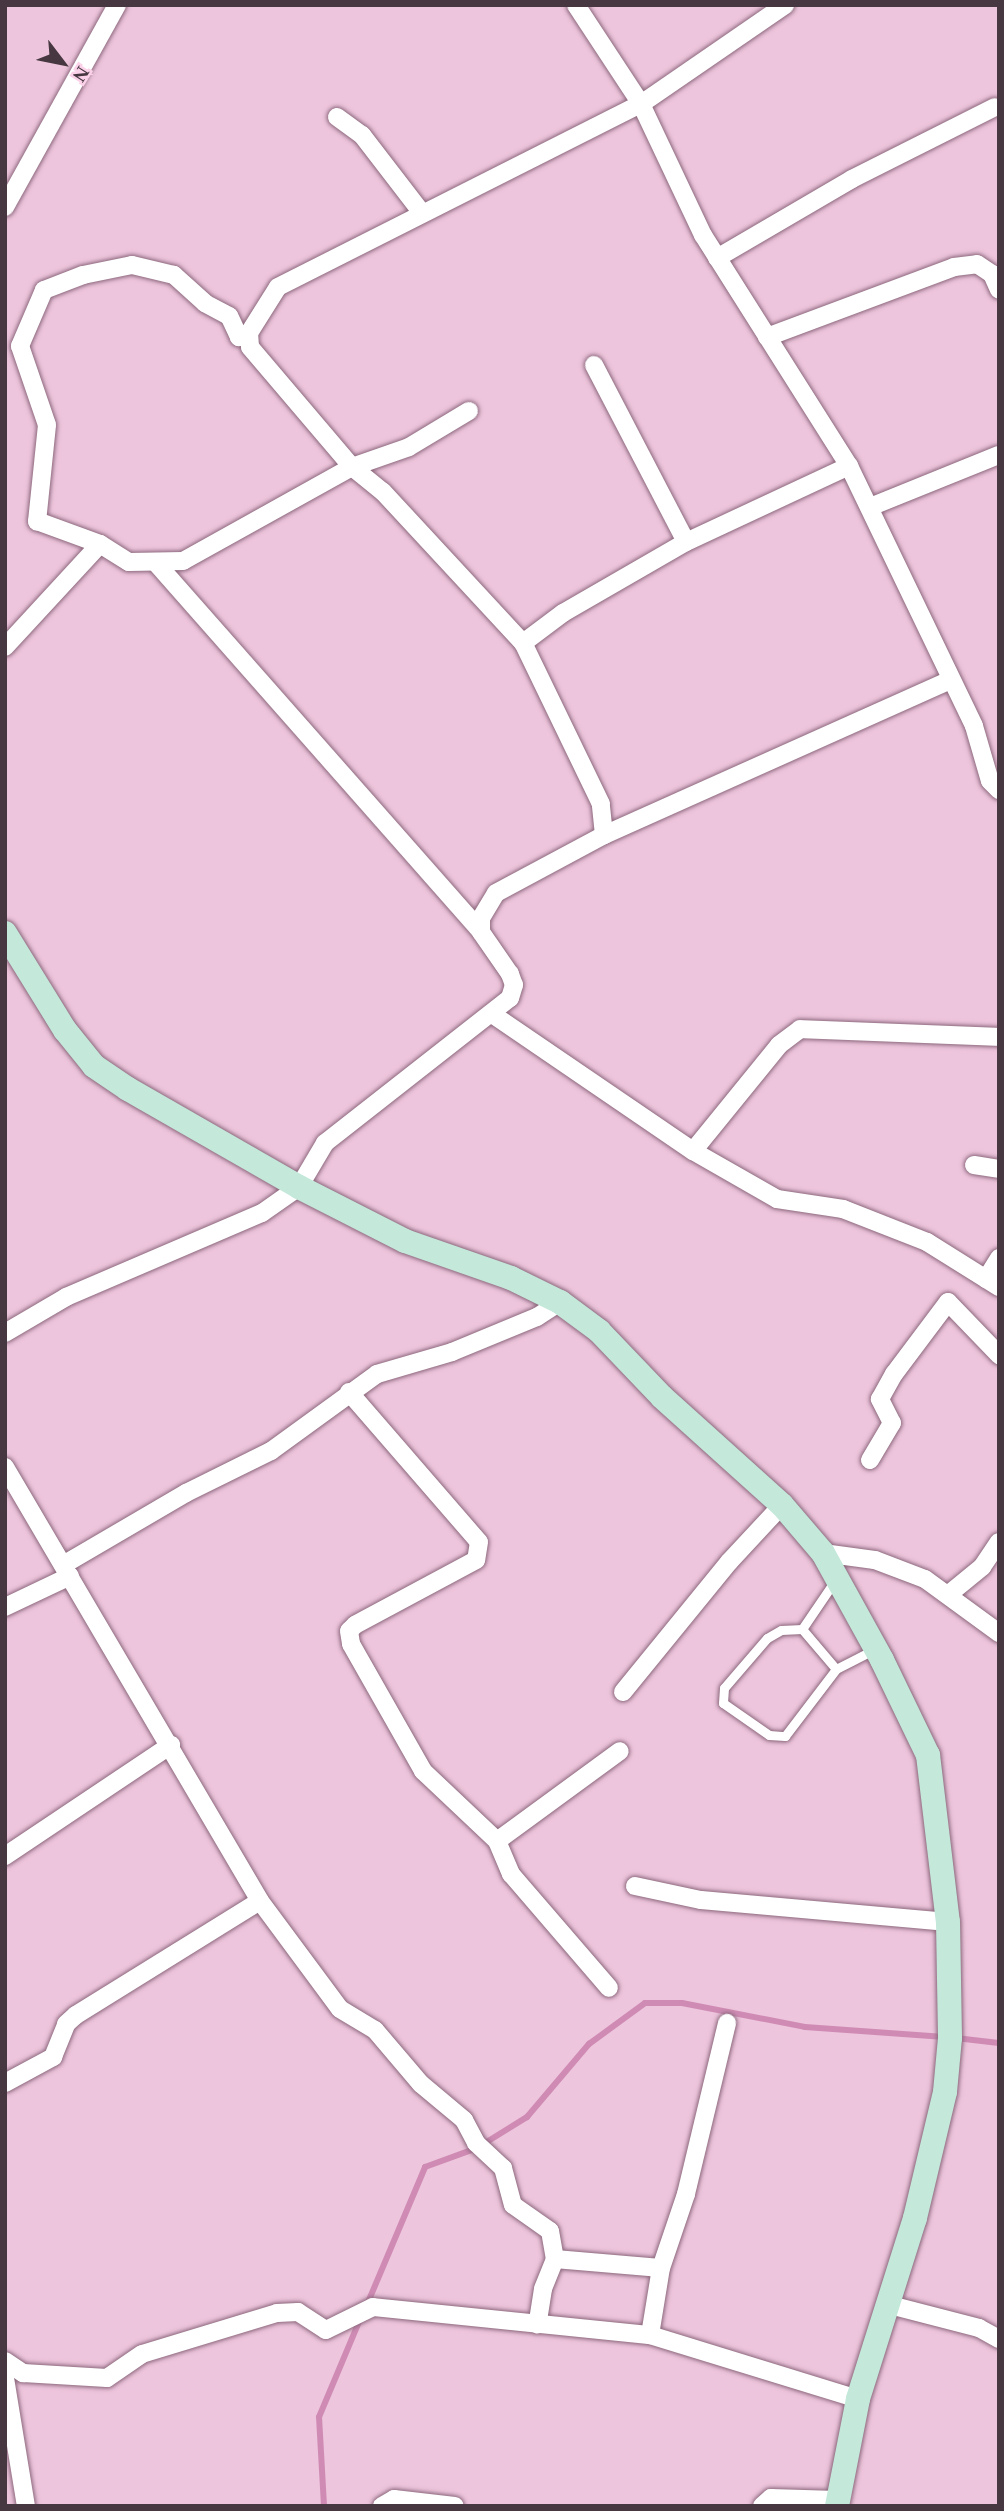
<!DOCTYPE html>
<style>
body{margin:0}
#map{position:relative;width:1004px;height:2511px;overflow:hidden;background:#edc5dc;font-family:"Times New Roman",serif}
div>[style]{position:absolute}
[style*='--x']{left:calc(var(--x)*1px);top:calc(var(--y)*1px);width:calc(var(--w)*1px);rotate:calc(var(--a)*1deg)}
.stream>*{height:6px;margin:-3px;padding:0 3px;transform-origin:3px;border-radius:3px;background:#cf8bb4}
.roads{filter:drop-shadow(0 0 2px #8c687d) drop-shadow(0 0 2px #8c687d)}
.lane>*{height:9px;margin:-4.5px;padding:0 4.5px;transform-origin:4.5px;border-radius:4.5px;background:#fff}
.street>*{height:18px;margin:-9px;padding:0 9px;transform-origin:9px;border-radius:9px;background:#fff}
.secondary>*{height:24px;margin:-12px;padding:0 12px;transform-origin:12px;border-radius:12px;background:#c4e8da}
span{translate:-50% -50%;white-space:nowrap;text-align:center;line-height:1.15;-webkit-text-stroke:5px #fbd2e9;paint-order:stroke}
.frame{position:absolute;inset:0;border:7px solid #473741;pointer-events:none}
.north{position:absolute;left:28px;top:28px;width:70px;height:70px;-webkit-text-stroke:5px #fbd2e9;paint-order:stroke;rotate:122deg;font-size:19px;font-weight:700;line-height:28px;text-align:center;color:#473741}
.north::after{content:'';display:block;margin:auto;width:24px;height:32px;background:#473741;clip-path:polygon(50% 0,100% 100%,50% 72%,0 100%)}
</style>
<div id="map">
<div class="stream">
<i style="--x:956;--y:2038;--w:43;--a:6.6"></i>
<i style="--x:366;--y:2307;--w:152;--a:-67.1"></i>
<i style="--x:425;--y:2167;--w:55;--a:-20.1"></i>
<i style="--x:477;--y:2148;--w:59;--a:-31.8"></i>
<i style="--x:527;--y:2117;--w:96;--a:-49.7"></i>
<i style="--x:589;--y:2044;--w:69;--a:-36.2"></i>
<i style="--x:645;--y:2003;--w:37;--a:0"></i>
<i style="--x:682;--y:2003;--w:125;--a:11"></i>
<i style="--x:805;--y:2027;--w:140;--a:4.1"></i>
<i style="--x:324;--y:2506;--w:89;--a:-93.2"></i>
<i style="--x:319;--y:2417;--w:108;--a:-67.2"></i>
</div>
<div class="roads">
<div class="lane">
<i style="--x:836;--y:1579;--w:60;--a:124.2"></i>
<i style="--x:802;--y:1629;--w:52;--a:49.6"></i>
<i style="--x:836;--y:1669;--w:44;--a:-27.1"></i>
<i style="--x:802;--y:1629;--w:21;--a:177"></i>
<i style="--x:781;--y:1630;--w:16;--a:150"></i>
<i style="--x:767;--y:1638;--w:66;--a:130.7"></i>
<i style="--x:724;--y:1688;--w:15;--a:94"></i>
<i style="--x:723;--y:1703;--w:56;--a:34.8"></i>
<i style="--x:769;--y:1735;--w:16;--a:4"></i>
<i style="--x:785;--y:1736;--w:84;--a:-52.7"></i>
</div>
<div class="street">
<i style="--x:576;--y:5;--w:118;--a:56.7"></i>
<i style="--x:641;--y:104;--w:145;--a:64.7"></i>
<i style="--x:703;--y:235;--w:273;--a:57.7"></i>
<i style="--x:849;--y:466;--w:288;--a:64.3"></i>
<i style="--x:974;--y:726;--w:57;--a:73.8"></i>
<i style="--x:990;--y:781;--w:13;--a:45"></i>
<i style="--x:337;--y:117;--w:31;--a:36"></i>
<i style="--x:362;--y:135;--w:98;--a:52.4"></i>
<i style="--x:5;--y:207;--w:231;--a:-61"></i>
<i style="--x:717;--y:258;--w:156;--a:-30.3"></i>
<i style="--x:852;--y:179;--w:160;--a:-26.7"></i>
<i style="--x:249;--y:333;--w:11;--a:158"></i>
<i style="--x:239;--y:337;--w:23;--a:-115"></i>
<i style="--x:229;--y:316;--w:27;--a:-152"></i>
<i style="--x:205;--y:303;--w:42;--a:-137.9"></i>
<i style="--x:174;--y:275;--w:43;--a:-166.6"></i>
<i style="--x:132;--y:265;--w:50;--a:168.5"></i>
<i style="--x:83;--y:275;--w:42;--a:159"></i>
<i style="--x:44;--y:290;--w:61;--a:113.2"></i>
<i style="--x:20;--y:346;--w:83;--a:71.1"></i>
<i style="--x:47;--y:425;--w:97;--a:95.9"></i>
<i style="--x:37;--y:521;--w:67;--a:20.1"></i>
<i style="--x:100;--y:544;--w:34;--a:32"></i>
<i style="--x:129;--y:562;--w:54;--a:-1.1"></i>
<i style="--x:183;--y:561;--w:193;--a:-29.1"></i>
<i style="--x:352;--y:467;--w:60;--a:-19.3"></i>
<i style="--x:409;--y:447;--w:70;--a:-31"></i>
<i style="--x:767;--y:337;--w:200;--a:-20.5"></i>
<i style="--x:954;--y:267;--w:23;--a:-7"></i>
<i style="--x:977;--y:264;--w:18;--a:34"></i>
<i style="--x:992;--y:274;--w:17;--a:66"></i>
<i style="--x:594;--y:365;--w:199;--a:62.5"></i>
<i style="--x:870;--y:507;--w:139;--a:-22"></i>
<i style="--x:157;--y:564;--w:490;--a:48.6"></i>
<i style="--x:523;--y:643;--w:50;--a:-36.9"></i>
<i style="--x:563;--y:613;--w:142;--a:-30"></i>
<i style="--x:686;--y:542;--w:180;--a:-25"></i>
<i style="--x:5;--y:647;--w:140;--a:-47.3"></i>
<i style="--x:604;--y:835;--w:31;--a:-96"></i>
<i style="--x:601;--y:804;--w:179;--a:-115.8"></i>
<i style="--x:523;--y:643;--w:206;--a:-132.8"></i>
<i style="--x:383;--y:492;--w:40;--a:-141"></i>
<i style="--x:352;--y:467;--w:157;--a:-130.4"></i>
<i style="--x:250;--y:347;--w:14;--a:-94"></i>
<i style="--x:249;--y:333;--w:54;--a:-57.8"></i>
<i style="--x:278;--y:287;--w:407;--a:-26.8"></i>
<i style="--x:641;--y:104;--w:175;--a:-34.5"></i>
<i style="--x:492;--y:1014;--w:243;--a:34.3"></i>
<i style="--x:693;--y:1151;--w:97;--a:29.7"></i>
<i style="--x:777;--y:1199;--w:67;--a:8.6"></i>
<i style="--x:843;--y:1209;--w:90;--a:21.4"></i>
<i style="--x:927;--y:1242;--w:85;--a:32"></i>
<i style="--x:693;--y:1151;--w:136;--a:-50.9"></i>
<i style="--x:779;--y:1045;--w:26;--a:-37"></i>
<i style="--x:800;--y:1029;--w:199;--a:2.3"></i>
<i style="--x:974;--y:1165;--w:25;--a:9"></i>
<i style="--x:986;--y:1279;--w:25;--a:-58"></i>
<i style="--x:5;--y:1333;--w:71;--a:-30.5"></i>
<i style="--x:66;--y:1297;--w:213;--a:-23.2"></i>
<i style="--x:262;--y:1213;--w:45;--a:-35.1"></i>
<i style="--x:299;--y:1187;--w:51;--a:-59.4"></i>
<i style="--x:325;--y:1143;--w:235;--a:-38.1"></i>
<i style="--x:510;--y:998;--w:14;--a:-73"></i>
<i style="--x:514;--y:985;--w:12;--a:-110"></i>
<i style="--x:510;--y:974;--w:51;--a:-124.6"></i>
<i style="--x:481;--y:932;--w:14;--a:-90"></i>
<i style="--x:481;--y:918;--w:29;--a:-59"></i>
<i style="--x:496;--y:893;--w:123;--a:-28.2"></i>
<i style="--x:604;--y:835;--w:379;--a:-24.1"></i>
<i style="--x:349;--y:1392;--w:198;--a:49.1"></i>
<i style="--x:479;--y:1542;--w:18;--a:99"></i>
<i style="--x:476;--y:1560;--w:137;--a:151.8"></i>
<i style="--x:355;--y:1625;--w:8;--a:135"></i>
<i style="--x:349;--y:1631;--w:13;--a:81"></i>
<i style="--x:351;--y:1644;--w:146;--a:60.4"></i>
<i style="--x:423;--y:1771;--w:102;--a:43.4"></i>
<i style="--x:497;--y:1841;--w:36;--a:67"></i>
<i style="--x:511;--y:1874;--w:150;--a:49.3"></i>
<i style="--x:870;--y:1460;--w:43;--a:-59.3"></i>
<i style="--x:892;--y:1423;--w:27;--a:-117"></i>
<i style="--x:880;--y:1399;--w:29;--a:-61"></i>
<i style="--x:894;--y:1374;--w:90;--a:-53.1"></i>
<i style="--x:948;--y:1302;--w:74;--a:46.1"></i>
<i style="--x:5;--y:1467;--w:503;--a:59.56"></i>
<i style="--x:260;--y:1901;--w:134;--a:53.5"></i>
<i style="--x:340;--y:2009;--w:41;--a:31"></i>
<i style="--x:375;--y:2030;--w:71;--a:49.6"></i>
<i style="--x:421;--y:2084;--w:56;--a:39.9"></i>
<i style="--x:464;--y:2120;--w:26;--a:62"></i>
<i style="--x:476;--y:2143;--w:37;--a:43"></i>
<i style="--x:503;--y:2168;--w:38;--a:75"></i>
<i style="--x:513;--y:2205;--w:45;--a:35.1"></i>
<i style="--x:550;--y:2231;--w:28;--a:80"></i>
<i style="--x:555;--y:2259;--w:32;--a:112"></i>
<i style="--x:543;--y:2289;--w:36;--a:99"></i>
<i style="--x:823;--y:1553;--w:52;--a:7.7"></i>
<i style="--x:875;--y:1560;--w:53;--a:20.8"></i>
<i style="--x:925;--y:1579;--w:92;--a:36.1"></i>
<i style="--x:63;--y:1565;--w:143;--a:-30.3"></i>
<i style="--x:186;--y:1493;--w:95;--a:-26.3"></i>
<i style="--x:271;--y:1451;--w:131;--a:-36"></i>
<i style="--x:377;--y:1374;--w:78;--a:-16.3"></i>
<i style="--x:452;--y:1352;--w:92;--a:-22.4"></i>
<i style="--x:537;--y:1317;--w:27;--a:-33"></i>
<i style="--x:949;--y:1594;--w:43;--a:-39.3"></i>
<i style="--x:982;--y:1567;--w:30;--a:-56"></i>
<i style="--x:5;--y:1607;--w:72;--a:-25.5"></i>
<i style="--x:623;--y:1692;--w:168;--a:-50.8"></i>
<i style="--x:729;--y:1562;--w:78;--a:-47.1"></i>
<i style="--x:497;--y:1841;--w:152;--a:-36.2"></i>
<i style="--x:5;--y:1856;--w:200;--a:-33.8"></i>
<i style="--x:635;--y:1886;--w:67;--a:12"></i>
<i style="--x:701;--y:1900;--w:248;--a:5.1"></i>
<i style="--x:5;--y:2083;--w:55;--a:-28.4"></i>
<i style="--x:53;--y:2057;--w:35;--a:-68"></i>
<i style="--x:66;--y:2024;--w:13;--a:-42"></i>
<i style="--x:76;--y:2015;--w:216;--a:-31.8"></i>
<i style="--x:555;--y:2259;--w:106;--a:4.9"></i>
<i style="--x:890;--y:2305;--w:92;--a:14.5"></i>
<i style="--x:979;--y:2328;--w:23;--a:29"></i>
<i style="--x:650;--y:2335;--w:68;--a:-80.7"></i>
<i style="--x:661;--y:2268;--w:78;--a:-71.3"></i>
<i style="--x:686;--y:2194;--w:176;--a:-76.5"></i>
<i style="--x:5;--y:2361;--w:22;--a:34"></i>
<i style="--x:23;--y:2373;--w:84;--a:3.4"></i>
<i style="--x:107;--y:2378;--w:42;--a:-34.4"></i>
<i style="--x:142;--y:2354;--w:141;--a:-16.9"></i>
<i style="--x:277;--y:2313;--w:21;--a:-3"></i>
<i style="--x:298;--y:2312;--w:33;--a:33"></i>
<i style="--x:326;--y:2330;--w:52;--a:-26.1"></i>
<i style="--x:373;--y:2307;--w:278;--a:5.8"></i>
<i style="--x:650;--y:2335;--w:218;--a:17.1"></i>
<i style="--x:5;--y:2378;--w:130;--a:80.7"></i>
<i style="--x:382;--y:2506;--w:14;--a:-30"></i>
<i style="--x:394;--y:2499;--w:61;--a:6.5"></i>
<i style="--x:762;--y:2506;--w:12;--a:-42"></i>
<i style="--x:771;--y:2498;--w:66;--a:1.7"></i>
</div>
<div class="secondary">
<i style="--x:5;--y:933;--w:114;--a:58.3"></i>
<i style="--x:65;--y:1030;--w:46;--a:51.1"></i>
<i style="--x:94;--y:1066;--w:41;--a:34.1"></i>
<i style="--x:128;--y:1089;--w:197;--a:29.8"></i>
<i style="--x:299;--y:1187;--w:119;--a:27"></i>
<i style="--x:405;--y:1241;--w:112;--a:19.2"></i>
<i style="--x:511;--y:1278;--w:55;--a:26.1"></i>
<i style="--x:560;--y:1302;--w:49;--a:36.6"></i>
<i style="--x:599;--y:1331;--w:91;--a:46.3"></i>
<i style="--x:662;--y:1397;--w:161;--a:42"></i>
<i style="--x:782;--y:1505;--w:63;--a:49.5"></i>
<i style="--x:823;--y:1553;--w:122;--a:61.1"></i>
<i style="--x:882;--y:1660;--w:106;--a:64.2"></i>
<i style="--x:928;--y:1755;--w:168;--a:83.2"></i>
<i style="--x:948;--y:1922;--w:116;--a:89"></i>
<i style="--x:950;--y:2038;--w:54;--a:95.3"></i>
<i style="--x:945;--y:2092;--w:130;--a:103.4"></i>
<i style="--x:915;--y:2218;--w:190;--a:107.5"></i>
<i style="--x:858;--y:2399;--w:109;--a:101.1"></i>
</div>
</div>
<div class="frame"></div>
<div class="north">N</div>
</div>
